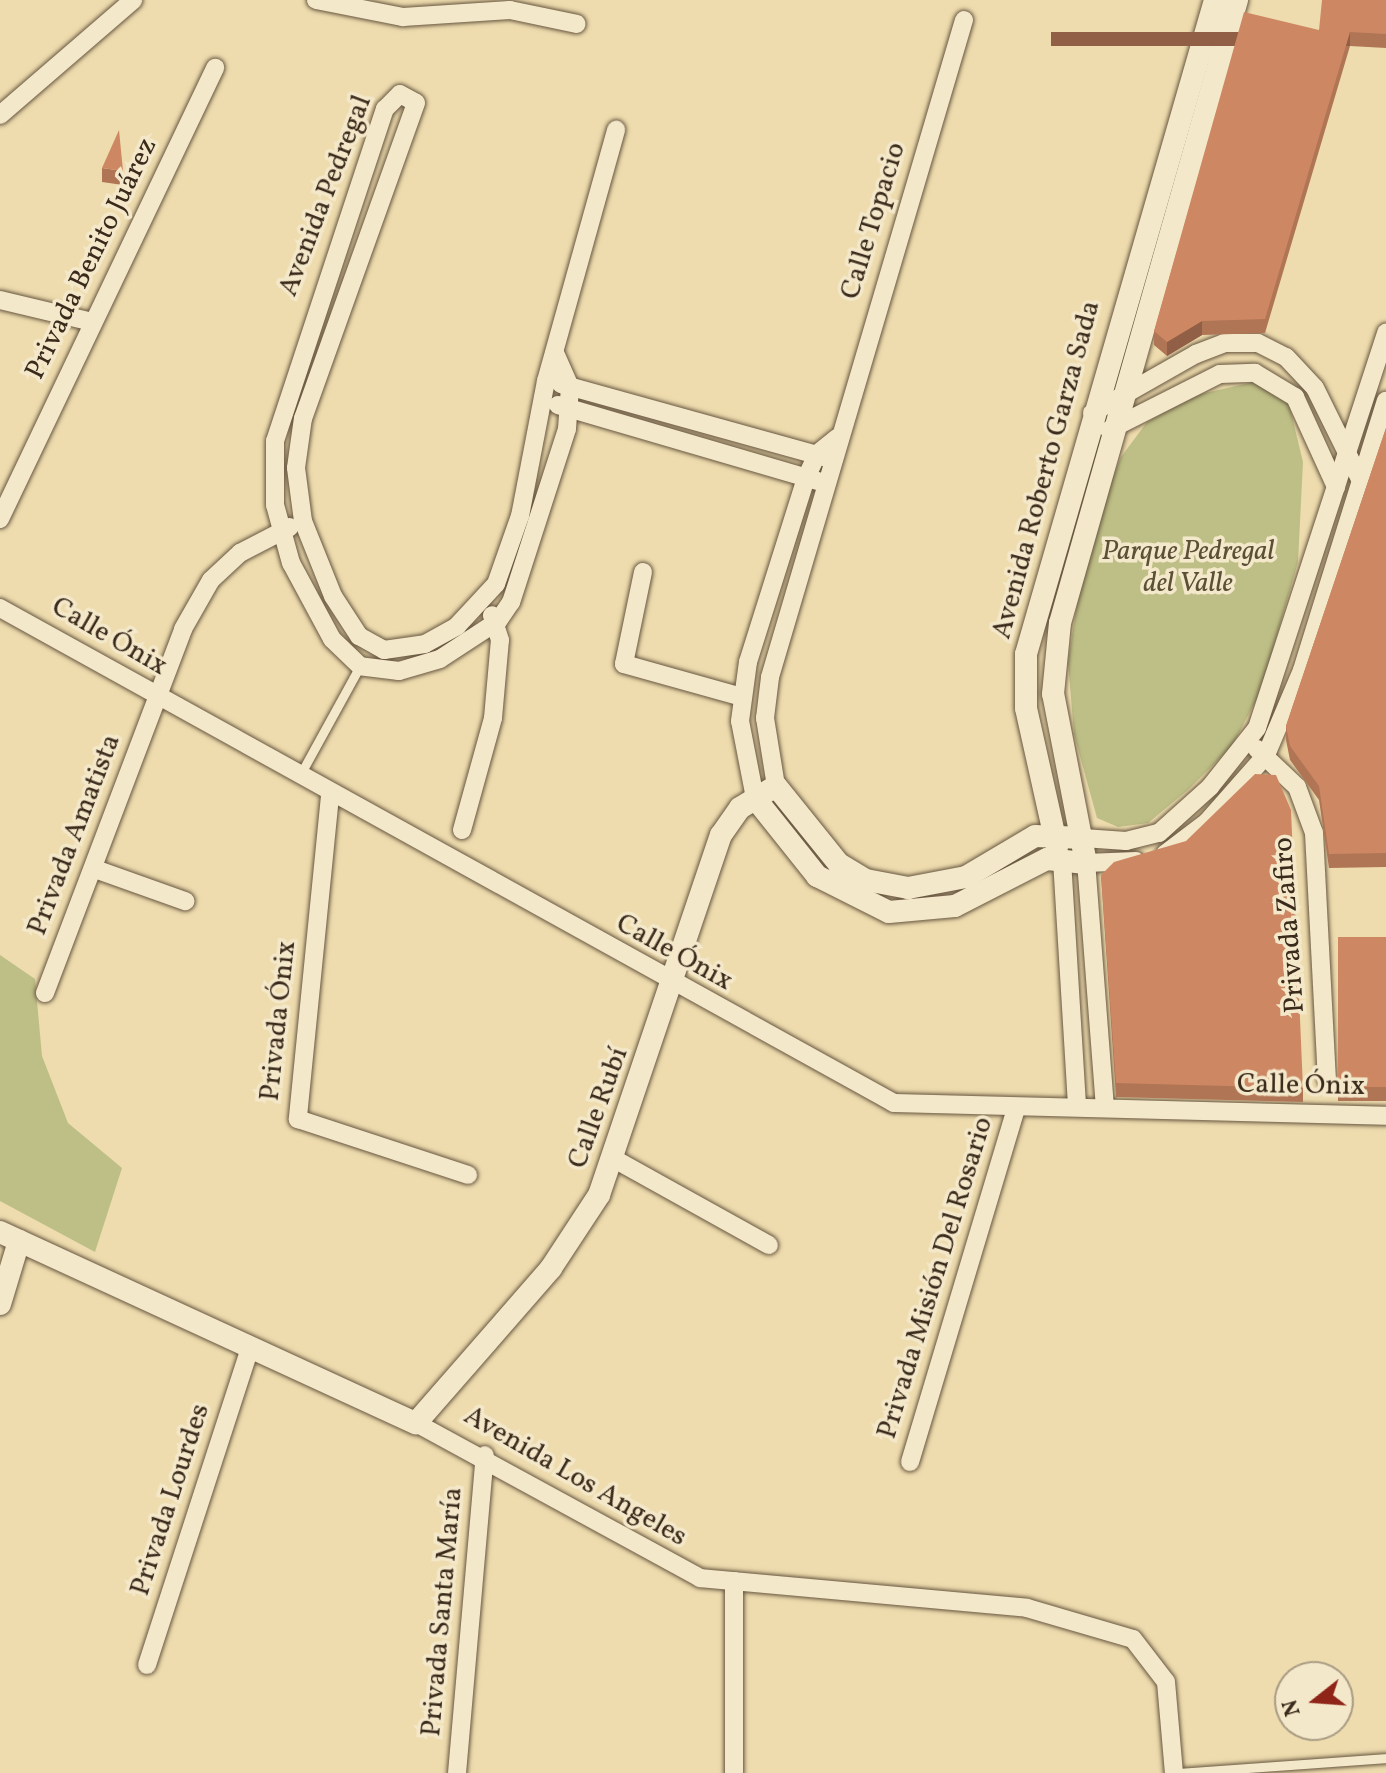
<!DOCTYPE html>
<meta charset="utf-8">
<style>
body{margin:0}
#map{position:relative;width:1386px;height:1773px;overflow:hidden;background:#eedcae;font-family:Vollkorn,serif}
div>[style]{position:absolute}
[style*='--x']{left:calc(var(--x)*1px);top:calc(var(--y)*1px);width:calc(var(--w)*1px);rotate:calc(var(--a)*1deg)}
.green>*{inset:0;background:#bebf86}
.roads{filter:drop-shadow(0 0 2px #675640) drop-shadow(0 0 2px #675640)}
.service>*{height:9px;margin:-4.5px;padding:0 4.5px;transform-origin:4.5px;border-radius:4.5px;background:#f4e8ca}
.minor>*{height:18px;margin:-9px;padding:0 9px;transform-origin:9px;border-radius:9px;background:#f4e8ca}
.tertiary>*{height:22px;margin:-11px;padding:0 11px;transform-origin:11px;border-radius:11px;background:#f4e8ca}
.wall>*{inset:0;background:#b07555;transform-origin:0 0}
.shaded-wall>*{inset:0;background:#905f45;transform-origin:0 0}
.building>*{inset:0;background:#cd8863;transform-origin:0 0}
span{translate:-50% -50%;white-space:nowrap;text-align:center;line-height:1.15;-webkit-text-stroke:7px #f4e8ca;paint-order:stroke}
.street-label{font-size:28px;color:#3a2a1b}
.park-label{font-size:28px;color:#5b4f36;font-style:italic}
.north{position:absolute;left:1274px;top:1661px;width:80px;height:80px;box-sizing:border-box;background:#f4e8ca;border:2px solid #aa9c84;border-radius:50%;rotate:253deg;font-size:22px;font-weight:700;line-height:32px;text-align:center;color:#3a2a1b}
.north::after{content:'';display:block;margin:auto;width:28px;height:36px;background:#8f2418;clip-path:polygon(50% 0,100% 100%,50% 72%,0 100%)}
</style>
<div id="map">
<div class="green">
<i style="clip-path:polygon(1254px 382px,1289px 404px,1303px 462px,1298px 562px,1261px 691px,1232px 746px,1188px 790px,1148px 823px,1118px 827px,1097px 818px,1074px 734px,1068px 662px,1086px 546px,1121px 457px,1147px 422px,1196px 395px)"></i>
<i style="clip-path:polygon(0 955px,35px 979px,42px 1056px,68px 1123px,122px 1168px,95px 1252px,0 1201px)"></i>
</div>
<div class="roads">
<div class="service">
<i style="--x:300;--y:775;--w:124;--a:-61.2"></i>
<i style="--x:1179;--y:1773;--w:208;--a:-4.1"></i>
</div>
<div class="minor">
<i style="--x:316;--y:0;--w:89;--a:11.1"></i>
<i style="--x:403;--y:17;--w:107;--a:-3.7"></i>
<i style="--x:510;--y:10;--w:68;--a:11.8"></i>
<i style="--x:0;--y:115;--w:176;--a:-40.8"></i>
<i style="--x:0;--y:300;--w:95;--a:13.4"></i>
<i style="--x:555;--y:353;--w:37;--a:66"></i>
<i style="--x:570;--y:387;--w:42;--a:94.1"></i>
<i style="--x:567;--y:429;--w:182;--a:107.9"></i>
<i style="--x:511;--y:602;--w:23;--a:124"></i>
<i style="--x:498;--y:621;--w:69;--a:146.8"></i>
<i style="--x:440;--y:659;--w:43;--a:163.7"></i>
<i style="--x:399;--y:671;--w:39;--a:-173"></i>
<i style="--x:360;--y:666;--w:39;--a:-136"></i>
<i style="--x:332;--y:639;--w:86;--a:-118.3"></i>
<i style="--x:291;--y:563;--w:60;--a:-105.4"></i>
<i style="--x:275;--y:505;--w:64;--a:-90"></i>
<i style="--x:275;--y:441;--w:350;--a:-71.7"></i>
<i style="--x:385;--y:109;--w:21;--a:-45"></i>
<i style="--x:400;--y:94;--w:18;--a:29"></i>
<i style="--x:416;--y:103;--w:335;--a:109.7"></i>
<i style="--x:303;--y:418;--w:50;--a:98"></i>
<i style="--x:296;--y:468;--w:53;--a:82.5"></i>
<i style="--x:303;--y:521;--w:81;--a:68.2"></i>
<i style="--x:333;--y:596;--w:48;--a:57"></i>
<i style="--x:359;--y:636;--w:29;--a:29"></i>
<i style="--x:384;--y:650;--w:41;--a:-8.3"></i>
<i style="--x:425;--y:644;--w:37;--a:-29"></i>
<i style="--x:457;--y:626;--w:57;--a:-47.1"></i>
<i style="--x:496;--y:584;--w:72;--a:-70.6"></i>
<i style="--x:520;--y:516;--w:137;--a:-79.1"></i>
<i style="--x:546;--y:381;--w:261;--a:-74.4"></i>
<i style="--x:561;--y:384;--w:274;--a:15.5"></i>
<i style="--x:558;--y:405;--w:271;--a:16.3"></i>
<i style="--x:1092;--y:413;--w:120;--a:-29.6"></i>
<i style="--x:1196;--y:354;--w:30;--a:-21"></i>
<i style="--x:1224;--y:343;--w:34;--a:0"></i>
<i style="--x:1258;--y:343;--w:31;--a:27"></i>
<i style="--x:1286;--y:357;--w:42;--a:46.9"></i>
<i style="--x:1315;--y:388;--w:104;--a:63.7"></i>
<i style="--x:1109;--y:430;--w:124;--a:-26.8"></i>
<i style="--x:1220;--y:374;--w:35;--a:-2"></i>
<i style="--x:1255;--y:373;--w:47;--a:31"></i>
<i style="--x:1295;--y:397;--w:99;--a:65.5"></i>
<i style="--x:0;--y:519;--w:500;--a:-64.5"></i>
<i style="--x:643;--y:572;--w:94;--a:101.7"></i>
<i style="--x:624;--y:664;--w:123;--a:15.6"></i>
<i style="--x:0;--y:608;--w:1022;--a:28.97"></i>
<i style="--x:894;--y:1103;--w:492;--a:1.5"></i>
<i style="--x:1257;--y:749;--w:55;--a:43.5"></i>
<i style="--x:1297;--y:787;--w:49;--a:69.7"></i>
<i style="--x:1314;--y:833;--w:247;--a:87"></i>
<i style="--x:776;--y:786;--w:69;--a:-99.2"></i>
<i style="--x:765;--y:718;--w:41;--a:-83"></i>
<i style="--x:770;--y:677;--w:685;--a:-73.55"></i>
<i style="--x:330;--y:796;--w:325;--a:95.7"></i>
<i style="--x:298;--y:1119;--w:179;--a:18.2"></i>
<i style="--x:755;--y:798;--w:78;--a:-101"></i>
<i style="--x:740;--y:721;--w:60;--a:-82.3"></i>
<i style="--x:748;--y:662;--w:193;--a:-72.5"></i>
<i style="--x:806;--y:478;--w:26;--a:-65"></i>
<i style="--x:817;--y:454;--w:26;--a:-39"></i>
<i style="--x:462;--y:830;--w:116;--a:-74.5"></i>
<i style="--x:493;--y:718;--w:78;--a:-84.9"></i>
<i style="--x:500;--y:640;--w:26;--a:-108"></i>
<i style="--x:1083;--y:838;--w:43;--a:4"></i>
<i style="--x:1126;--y:841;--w:34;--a:-14"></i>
<i style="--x:1159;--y:833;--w:69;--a:-42"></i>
<i style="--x:1210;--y:787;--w:75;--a:-51.5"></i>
<i style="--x:1257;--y:728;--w:416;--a:-71.9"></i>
<i style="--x:1165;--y:854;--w:53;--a:-37.3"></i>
<i style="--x:1207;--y:822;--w:89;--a:-48.6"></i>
<i style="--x:1266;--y:755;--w:92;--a:-67"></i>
<i style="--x:1302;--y:670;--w:282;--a:-72.7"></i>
<i style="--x:1062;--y:860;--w:247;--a:86.5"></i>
<i style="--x:95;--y:869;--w:96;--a:19.6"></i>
<i style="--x:45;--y:993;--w:389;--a:-69.2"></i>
<i style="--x:183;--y:629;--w:56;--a:-60.3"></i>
<i style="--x:211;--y:580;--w:40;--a:-43"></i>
<i style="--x:240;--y:553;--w:56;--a:-27.5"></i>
<i style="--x:1105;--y:1108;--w:246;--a:-94.4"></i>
<i style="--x:1086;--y:863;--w:50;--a:-2.3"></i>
<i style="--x:616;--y:1160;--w:175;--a:29.1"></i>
<i style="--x:416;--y:1423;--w:324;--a:28.6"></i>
<i style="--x:700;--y:1578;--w:328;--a:5.2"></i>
<i style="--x:1027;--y:1608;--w:110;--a:16.3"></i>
<i style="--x:1133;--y:1639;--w:54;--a:52.5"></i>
<i style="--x:1166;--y:1682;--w:91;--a:85"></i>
<i style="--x:910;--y:1462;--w:369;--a:-73.3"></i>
<i style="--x:734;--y:1581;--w:192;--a:90"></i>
<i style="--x:147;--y:1665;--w:329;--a:-72"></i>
<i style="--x:457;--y:1773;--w:319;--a:-85"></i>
</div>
<div class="tertiary">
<i style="--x:755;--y:798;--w:100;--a:51.5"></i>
<i style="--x:817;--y:876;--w:80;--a:26.6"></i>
<i style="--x:889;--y:912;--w:66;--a:-5.2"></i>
<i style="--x:955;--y:906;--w:103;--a:-27.1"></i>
<i style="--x:1047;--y:859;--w:39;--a:6"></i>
<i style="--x:1086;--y:863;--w:172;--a:-101"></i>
<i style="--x:1053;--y:694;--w:71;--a:-84.4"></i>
<i style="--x:1060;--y:623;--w:648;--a:-74.14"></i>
<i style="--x:1057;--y:847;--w:142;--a:-102.6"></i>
<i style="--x:1026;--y:708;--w:54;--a:-90"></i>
<i style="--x:1026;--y:654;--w:681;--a:-73.88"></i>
<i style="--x:0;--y:1232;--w:458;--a:24.7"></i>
<i style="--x:416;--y:1423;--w:206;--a:-48.9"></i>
<i style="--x:551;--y:1268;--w:87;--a:-56.7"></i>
<i style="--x:599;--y:1195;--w:380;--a:-71.3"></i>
<i style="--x:721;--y:835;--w:33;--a:-55"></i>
<i style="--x:740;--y:808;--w:42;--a:-31.4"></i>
<i style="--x:776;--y:786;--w:100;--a:51.1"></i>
<i style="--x:839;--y:864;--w:31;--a:31"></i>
<i style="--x:866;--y:880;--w:43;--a:10.8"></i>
<i style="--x:908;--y:888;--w:59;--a:-10.7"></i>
<i style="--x:966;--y:877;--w:80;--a:-30.7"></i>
<i style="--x:1035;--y:836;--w:48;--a:2.4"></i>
<i style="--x:0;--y:1304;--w:66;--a:-73.2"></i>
</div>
</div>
<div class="wall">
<i style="clip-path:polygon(1386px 0,1386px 48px,1350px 46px,1265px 333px,1202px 335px,1167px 356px,1154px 345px,1154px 331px,1319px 30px)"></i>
<i style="clip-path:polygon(102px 168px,123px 171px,123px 185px,102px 182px)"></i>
<i style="clip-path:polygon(1386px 428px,1386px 867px,1329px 868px,1319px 800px,1290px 760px,1286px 740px,1286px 726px)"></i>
<i style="clip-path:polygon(1101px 875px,1303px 1088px,1303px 1102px,1116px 1097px)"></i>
<i style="left:1386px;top:937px;width:164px;height:48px;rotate:90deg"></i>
</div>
<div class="shaded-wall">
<i style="left:1350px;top:32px;width:14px;height:299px;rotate:90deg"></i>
<i style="clip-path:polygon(1202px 321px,1202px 335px,1167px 356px,1167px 342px)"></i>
</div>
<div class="building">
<i style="clip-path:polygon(1322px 0,1386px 0,1386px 34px,1350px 32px,1265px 319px,1202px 321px,1167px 342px,1154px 331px,1244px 12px,1319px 30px)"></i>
<i style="clip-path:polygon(119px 130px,123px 171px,102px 168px)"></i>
<i style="clip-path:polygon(1386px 428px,1386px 853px,1329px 854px,1319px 786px,1290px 746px,1286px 726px)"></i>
<i style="clip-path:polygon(1255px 774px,1276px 775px,1291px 810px,1303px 1088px,1116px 1083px,1101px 875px,1114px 862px,1186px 841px)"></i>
<i style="left:1386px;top:937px;width:150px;height:48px;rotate:90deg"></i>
</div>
<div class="street-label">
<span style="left:326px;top:196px;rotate:-69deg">Avenida Pedregal</span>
<span style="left:874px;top:221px;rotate:-73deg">Calle Topacio</span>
<span style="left:92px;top:259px;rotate:-64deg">Privada Benito Juárez</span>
<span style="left:1047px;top:470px;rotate:-75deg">Avenida Roberto Garza Sada</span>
<span style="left:109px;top:637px;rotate:30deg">Calle Ónix</span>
<span style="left:75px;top:835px;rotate:-69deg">Privada Amatista</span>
<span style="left:1290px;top:925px;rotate:-94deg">Privada Zafiro</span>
<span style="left:674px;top:953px;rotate:29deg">Calle Ónix</span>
<span style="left:279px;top:1021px;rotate:-84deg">Privada Ónix</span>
<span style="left:1301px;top:1086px;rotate:1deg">Calle Ónix</span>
<span style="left:599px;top:1108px;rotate:-70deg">Calle Rubí</span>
<span style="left:936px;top:1278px;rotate:-73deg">Privada Misión Del Rosario</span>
<span style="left:575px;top:1477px;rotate:30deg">Avenida Los Angeles</span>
<span style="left:171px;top:1500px;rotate:-72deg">Privada Lourdes</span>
<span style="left:443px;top:1612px;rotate:-85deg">Privada Santa María</span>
</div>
<div class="park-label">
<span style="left:1188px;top:568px">Parque Pedregal<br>del Valle</span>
</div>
<div class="north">N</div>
</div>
